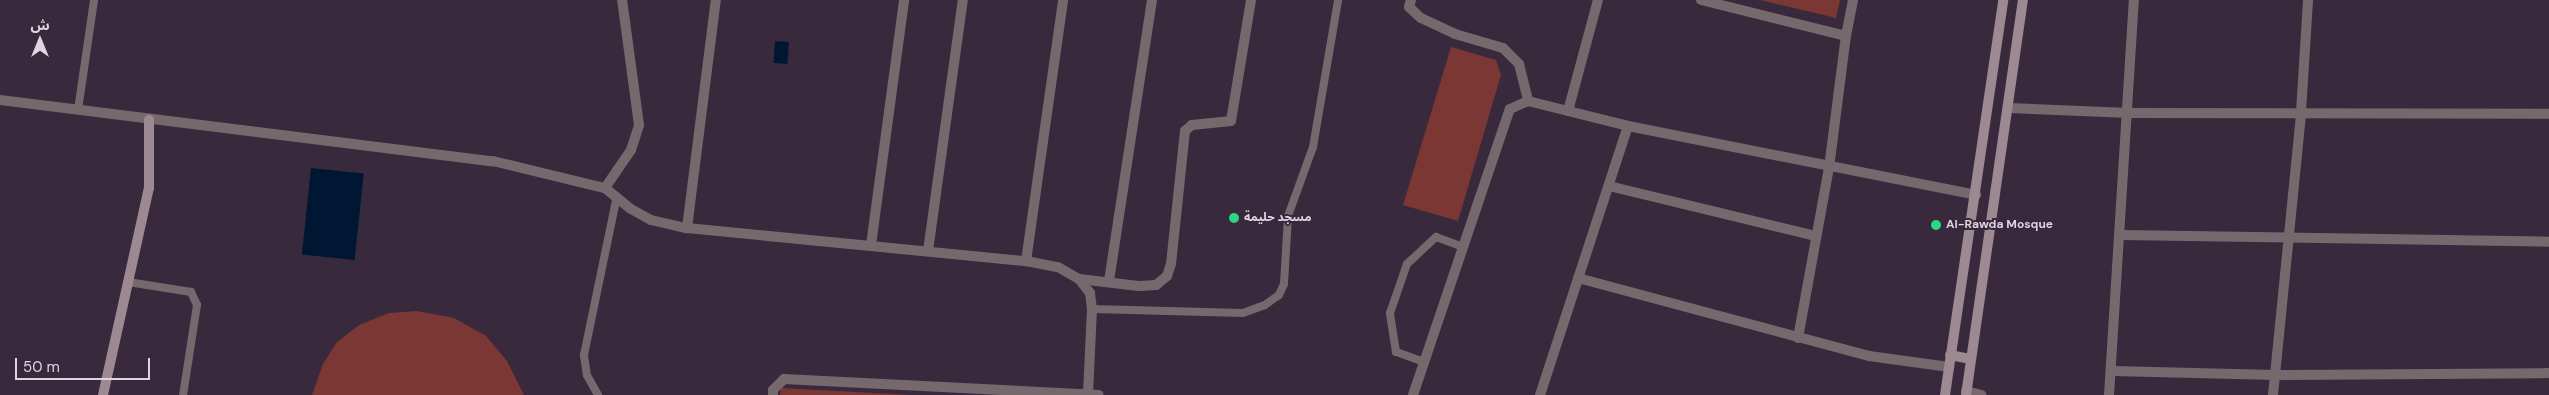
<!DOCTYPE html>
<meta charset="utf-8">
<style>
body{margin:0}
#map{position:relative;width:2549px;height:395px;overflow:hidden;background:#38293c;font-family:"DM Sans","Noto Sans Arabic",sans-serif}
div>[style]{position:absolute}
[style*='--x']{left:calc(var(--x)*1px);top:calc(var(--y)*1px);width:calc(var(--w)*1px);rotate:calc(var(--a)*1deg)}
.green>*{inset:0;background:#7b3734}
.water>*{inset:0;background:#001734;transform-origin:0 0}
.lane>*{height:8px;margin:-4px;padding:0 4px;transform-origin:4px;border-radius:4px;background:#76696e}
.street>*{height:10px;margin:-5px;padding:0 5px;transform-origin:5px;border-radius:5px;background:#76696e}
.secondary>*{height:10px;margin:-5px;padding:0 5px;transform-origin:5px;border-radius:5px;background:#9d8991}
.dots>*{width:14px;height:14px;translate:-50% -50%;box-sizing:border-box;border:2px solid #38293c;border-radius:50%}
span{translate:-50% -50%;white-space:nowrap;text-align:center;line-height:1.15;-webkit-text-stroke:4px #38293c;paint-order:stroke}
.poi-label{font-size:12px;color:#ded5e1;font-weight:700}
.left{translate:0 -50%;text-align:left}
.north{position:absolute;left:15px;top:15px;width:50px;height:50px;-webkit-text-stroke:4px #38293c;paint-order:stroke;rotate:0deg;font-size:14px;font-weight:700;line-height:20px;text-align:center;color:#ded5e1}
.north::after{content:'';display:block;margin:auto;width:18px;height:22px;background:#ded5e1;clip-path:polygon(50% 0,100% 100%,50% 72%,0 100%)}
.scale{position:absolute;left:15px;top:358px;width:135px;height:22px;box-sizing:border-box;border:2px solid #ded5e1;border-top:0;padding-left:6px;font-size:15px;line-height:18px;white-space:nowrap;color:#ded5e1;-webkit-text-stroke:4px #38293c;paint-order:stroke}
</style>
<div id="map">
<div class="green">
<i style="clip-path:polygon(1760px 0,1840px 0,1836px 18px)"></i>
<i style="clip-path:polygon(1451px 47px,1496px 60px,1501px 75px,1458px 221px,1403px 205px)"></i>
<i style="clip-path:polygon(417px 311px,454px 318px,486px 336px,507px 361px,524px 395px,312px 395px,323px 364px,337px 342px,359px 325px,389px 313px)"></i>
<i style="clip-path:polygon(781px 388px,912px 395px,780px 395px)"></i>
</div>
<div class="water">
<i style="left:775px;top:41px;width:14px;height:22px;rotate:4deg"></i>
<i style="left:311px;top:168px;width:53px;height:87px;rotate:6deg"></i>
</div>
<div class="lane">
<i style="--x:78;--y:110;--w:111;--a:-81.7"></i>
<i style="--x:128;--y:282;--w:64;--a:9"></i>
<i style="--x:191;--y:292;--w:14;--a:65"></i>
<i style="--x:197;--y:305;--w:91;--a:98.8"></i>
<i style="--x:1092;--y:309;--w:151;--a:1.5"></i>
<i style="--x:1243;--y:313;--w:23;--a:-20"></i>
<i style="--x:1265;--y:305;--w:17;--a:-36"></i>
<i style="--x:1279;--y:295;--w:12;--a:-66"></i>
<i style="--x:1284;--y:284;--w:68;--a:-86.6"></i>
<i style="--x:1288;--y:216;--w:73;--a:-70.1"></i>
<i style="--x:1313;--y:147;--w:149;--a:-80.3"></i>
<i style="--x:1424;--y:362;--w:30;--a:-160"></i>
<i style="--x:1396;--y:352;--w:39;--a:-99"></i>
<i style="--x:1390;--y:313;--w:52;--a:-70.9"></i>
<i style="--x:1407;--y:264;--w:40;--a:-43"></i>
<i style="--x:1436;--y:237;--w:29;--a:20"></i>
<i style="--x:598;--y:395;--w:23;--a:-119"></i>
<i style="--x:587;--y:375;--w:20;--a:-99"></i>
<i style="--x:584;--y:355;--w:162;--a:-78.3"></i>
</div>
<div class="street">
<i style="--x:1411;--y:0;--w:7;--a:106"></i>
<i style="--x:1409;--y:7;--w:16;--a:43"></i>
<i style="--x:1421;--y:18;--w:38;--a:25"></i>
<i style="--x:1455;--y:34;--w:50;--a:16.3"></i>
<i style="--x:1503;--y:48;--w:23;--a:45"></i>
<i style="--x:1519;--y:64;--w:38;--a:76"></i>
<i style="--x:1701;--y:0;--w:149;--a:13.9"></i>
<i style="--x:1846;--y:36;--w:37;--a:-79"></i>
<i style="--x:0;--y:100;--w:497;--a:7.1"></i>
<i style="--x:493;--y:161;--w:115;--a:13.6"></i>
<i style="--x:605;--y:188;--w:33;--a:39"></i>
<i style="--x:631;--y:209;--w:23;--a:29"></i>
<i style="--x:651;--y:220;--w:37;--a:13"></i>
<i style="--x:687;--y:228;--w:341;--a:5.6"></i>
<i style="--x:1026;--y:261;--w:33;--a:11"></i>
<i style="--x:1058;--y:267;--w:24;--a:30"></i>
<i style="--x:1079;--y:279;--w:60;--a:6.7"></i>
<i style="--x:1139;--y:286;--w:17;--a:-3"></i>
<i style="--x:1156;--y:285;--w:14;--a:-39"></i>
<i style="--x:1167;--y:276;--w:13;--a:-72"></i>
<i style="--x:1171;--y:264;--w:134;--a:-84"></i>
<i style="--x:1185;--y:131;--w:9;--a:-41"></i>
<i style="--x:1192;--y:125;--w:39;--a:-6"></i>
<i style="--x:1231;--y:121;--w:123;--a:-80.6"></i>
<i style="--x:2009;--y:108;--w:120;--a:2.4"></i>
<i style="--x:2129;--y:113;--w:420;--a:0.1"></i>
<i style="--x:1568;--y:111;--w:115;--a:-74.9"></i>
<i style="--x:1609;--y:186;--w:213;--a:13.6"></i>
<i style="--x:605;--y:188;--w:46;--a:-55.6"></i>
<i style="--x:631;--y:150;--w:26;--a:-72"></i>
<i style="--x:639;--y:125;--w:126;--a:-97.7"></i>
<i style="--x:687;--y:228;--w:230;--a:-82.8"></i>
<i style="--x:2121;--y:235;--w:428;--a:0.9"></i>
<i style="--x:871;--y:245;--w:247;--a:-82.3"></i>
<i style="--x:928;--y:251;--w:253;--a:-82.1"></i>
<i style="--x:1026;--y:261;--w:264;--a:-81.9"></i>
<i style="--x:1578;--y:278;--w:301;--a:15"></i>
<i style="--x:1869;--y:356;--w:81;--a:7.8"></i>
<i style="--x:1079;--y:279;--w:18;--a:52"></i>
<i style="--x:1090;--y:293;--w:16;--a:83"></i>
<i style="--x:1092;--y:309;--w:86;--a:92.7"></i>
<i style="--x:1109;--y:281;--w:284;--a:-81.3"></i>
<i style="--x:1798;--y:338;--w:173;--a:-79.7"></i>
<i style="--x:1829;--y:168;--w:133;--a:-82.7"></i>
<i style="--x:2113;--y:371;--w:163;--a:1.4"></i>
<i style="--x:2276;--y:375;--w:273;--a:-0.4"></i>
<i style="--x:1966;--y:391;--w:16;--a:15"></i>
<i style="--x:773;--y:395;--w:5;--a:-90"></i>
<i style="--x:773;--y:390;--w:16;--a:-45"></i>
<i style="--x:784;--y:379;--w:315;--a:2.9"></i>
<i style="--x:1413;--y:395;--w:302;--a:-71.3"></i>
<i style="--x:1510;--y:109;--w:20;--a:-24"></i>
<i style="--x:1528;--y:101;--w:103;--a:14"></i>
<i style="--x:1628;--y:126;--w:355;--a:11.2"></i>
<i style="--x:1540;--y:395;--w:283;--a:-71.9"></i>
<i style="--x:2109;--y:395;--w:396;--a:-86.4"></i>
<i style="--x:2273;--y:395;--w:284;--a:-84.3"></i>
<i style="--x:2301;--y:112;--w:112;--a:-86.4"></i>
</div>
<div class="secondary">
<i style="--x:1950;--y:355;--w:20;--a:11"></i>
<i style="--x:103;--y:395;--w:212;--a:-77.5"></i>
<i style="--x:149;--y:188;--w:68;--a:-90"></i>
<i style="--x:1945;--y:395;--w:399;--a:-81.6"></i>
<i style="--x:1966;--y:395;--w:399;--a:-81.8"></i>
</div>
<div class="dots">
<i style="left:1234px;top:218px;background:#2ad884"></i>
<i style="left:1936px;top:225px;background:#2ad884"></i>
</div>
<div class="poi-label">
<span class="left" style="left:1244px;top:218px">مسجد حليمة</span>
<span class="left" style="left:1946px;top:225px">Al-Rawda Mosque</span>
</div>
<div class="north">ش</div>
<div class="scale">50 m</div>
</div>
